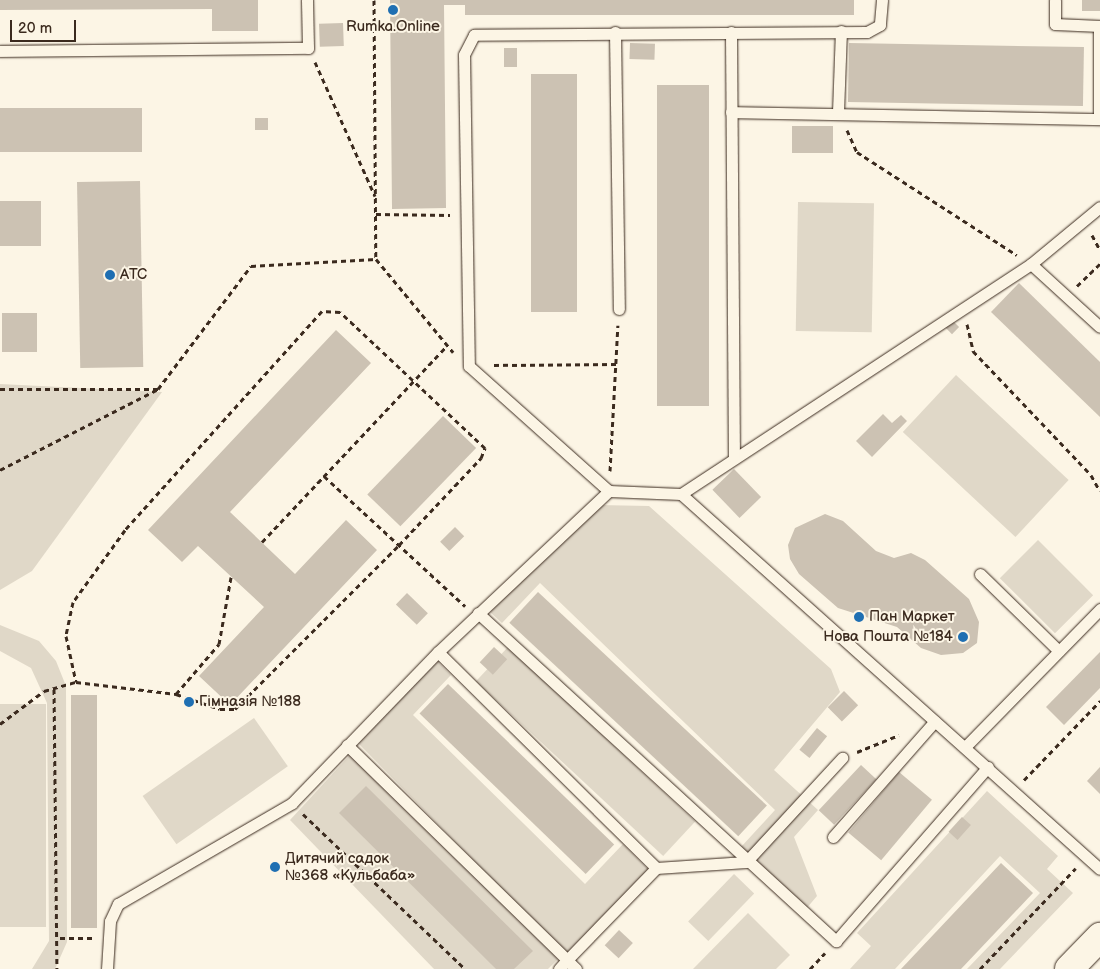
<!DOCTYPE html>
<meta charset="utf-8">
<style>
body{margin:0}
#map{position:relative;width:1100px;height:969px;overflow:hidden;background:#fcf5e5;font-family:"Balsamiq Sans",sans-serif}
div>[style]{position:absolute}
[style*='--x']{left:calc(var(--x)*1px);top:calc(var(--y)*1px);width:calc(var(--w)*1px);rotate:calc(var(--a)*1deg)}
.green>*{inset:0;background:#e0d8c8;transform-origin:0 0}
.building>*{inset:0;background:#ccc2b3;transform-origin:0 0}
.path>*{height:3px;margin-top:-1.5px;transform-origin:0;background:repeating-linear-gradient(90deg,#3b2a1e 0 5px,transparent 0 9px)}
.roads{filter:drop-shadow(0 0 1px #3b2a1e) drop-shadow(0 0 1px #3b2a1e)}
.lane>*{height:11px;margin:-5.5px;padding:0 5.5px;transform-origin:5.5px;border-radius:5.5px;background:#fcf5e5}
.secondary>*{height:28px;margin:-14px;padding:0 14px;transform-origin:14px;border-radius:14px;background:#fcf5e5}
.dots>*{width:14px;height:14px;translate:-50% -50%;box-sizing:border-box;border:2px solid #fcf5e5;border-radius:50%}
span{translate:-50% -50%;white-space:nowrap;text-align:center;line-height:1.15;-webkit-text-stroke:4px #fcf5e5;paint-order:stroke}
.poi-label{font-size:15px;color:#3b2a1e}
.left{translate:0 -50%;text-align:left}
.right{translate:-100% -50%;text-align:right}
.scale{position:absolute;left:10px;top:20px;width:66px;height:22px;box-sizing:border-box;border:2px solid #3b2a1e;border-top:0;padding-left:6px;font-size:15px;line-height:18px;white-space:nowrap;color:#3b2a1e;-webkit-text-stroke:4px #fcf5e5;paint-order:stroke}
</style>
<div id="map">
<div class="green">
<i style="left:798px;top:202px;width:76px;height:129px;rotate:1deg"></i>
<i style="left:956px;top:375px;width:154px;height:78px;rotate:43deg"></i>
<i style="clip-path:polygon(0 384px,162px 392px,32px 571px,0 590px)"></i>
<i style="clip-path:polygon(598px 505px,649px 506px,831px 669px,840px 692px,774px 770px,818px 810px,794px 837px,817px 896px,806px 909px,741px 847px,775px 810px,540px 583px,502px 623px,490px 612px)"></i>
<i style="left:1038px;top:540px;width:78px;height:54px;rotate:45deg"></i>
<i style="clip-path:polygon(0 625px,39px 641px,56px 661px,66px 686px,67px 942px,55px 969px,32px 969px,49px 941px,47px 703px,31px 668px,0 651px)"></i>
<i style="left:508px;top:647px;width:256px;height:47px;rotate:43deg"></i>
<i style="clip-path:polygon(437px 661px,451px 675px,413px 715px,585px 884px,623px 844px,649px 870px,566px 954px,357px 742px)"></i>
<i style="left:0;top:704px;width:46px;height:223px"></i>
<i style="left:254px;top:718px;width:59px;height:136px;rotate:55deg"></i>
<i style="clip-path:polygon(350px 755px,558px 959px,548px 969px,434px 969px,290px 820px)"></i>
<i style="clip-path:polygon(987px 791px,1058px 856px,1047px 869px,1073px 893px,1000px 969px,967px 969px,1040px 893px,1000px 856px,895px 969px,850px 969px,871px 946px,857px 933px)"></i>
<i style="left:734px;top:874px;width:28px;height:66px;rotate:44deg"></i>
<i style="clip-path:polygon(748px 913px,790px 955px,776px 969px,693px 969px)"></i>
</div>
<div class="building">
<i style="clip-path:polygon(0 0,258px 0,258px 31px,212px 31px,212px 9px,0 10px)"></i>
<i style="clip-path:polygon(390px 0,854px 0,854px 15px,465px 15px,465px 5px,444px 5px,446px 208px,392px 209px)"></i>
<i style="left:1082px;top:0;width:18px;height:11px"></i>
<i style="left:343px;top:23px;width:23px;height:24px;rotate:88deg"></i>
<i style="left:630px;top:43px;width:25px;height:16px;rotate:2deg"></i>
<i style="left:849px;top:43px;width:235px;height:59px;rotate:1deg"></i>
<i style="left:517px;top:48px;width:19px;height:13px;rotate:90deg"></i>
<i style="left:531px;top:74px;width:46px;height:238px"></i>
<i style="left:657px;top:85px;width:52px;height:321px"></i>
<i style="left:0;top:108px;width:142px;height:44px"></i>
<i style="left:268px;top:118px;width:12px;height:13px;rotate:90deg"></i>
<i style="left:792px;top:126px;width:41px;height:27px"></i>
<i style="left:140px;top:181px;width:186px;height:63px;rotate:89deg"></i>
<i style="left:0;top:201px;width:41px;height:45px"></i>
<i style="clip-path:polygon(1019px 283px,1100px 362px,1100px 417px,991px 312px)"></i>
<i style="left:2px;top:313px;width:35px;height:39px"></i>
<i style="left:952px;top:320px;width:10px;height:10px;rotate:45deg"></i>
<i style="clip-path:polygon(336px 330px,371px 363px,230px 512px,295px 574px,346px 520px,377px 550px,230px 705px,199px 676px,264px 607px,198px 546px,182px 562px,148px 530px)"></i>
<i style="clip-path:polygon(883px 414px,892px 423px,901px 415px,907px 421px,872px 457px,856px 441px)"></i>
<i style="left:443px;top:416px;width:46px;height:109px;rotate:44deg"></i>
<i style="left:734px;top:469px;width:39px;height:30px;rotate:46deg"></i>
<i style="clip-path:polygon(825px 514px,843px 521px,876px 551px,894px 558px,911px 553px,925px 560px,969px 599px,979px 622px,977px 643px,963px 653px,941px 655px,921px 648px,897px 627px,838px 608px,799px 574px,790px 559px,788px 545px,795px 528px)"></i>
<i style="left:455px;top:527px;width:13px;height:21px;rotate:45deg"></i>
<i style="left:538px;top:592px;width:313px;height:42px;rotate:43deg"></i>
<i style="left:407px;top:593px;width:29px;height:16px;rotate:44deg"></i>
<i style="left:494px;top:647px;width:18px;height:21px;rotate:43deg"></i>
<i style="clip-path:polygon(1100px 652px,1100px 688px,1064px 725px,1046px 707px)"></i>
<i style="left:448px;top:684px;width:231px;height:41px;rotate:44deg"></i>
<i style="left:844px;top:691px;width:20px;height:23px;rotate:45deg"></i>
<i style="left:71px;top:695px;width:26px;height:233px"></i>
<i style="left:817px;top:728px;width:13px;height:28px;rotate:39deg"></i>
<i style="left:861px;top:765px;width:21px;height:62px;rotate:43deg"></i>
<i style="clip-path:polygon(1100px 767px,1100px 794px,1087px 781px)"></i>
<i style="left:899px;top:772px;width:43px;height:79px;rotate:40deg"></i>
<i style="clip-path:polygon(366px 786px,533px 951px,514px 969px,496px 969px,339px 813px)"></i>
<i style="left:962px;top:817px;width:12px;height:20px;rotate:42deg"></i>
<i style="clip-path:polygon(1001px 863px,1033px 893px,961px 969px,901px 969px)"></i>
<i style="left:619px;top:930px;width:19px;height:21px;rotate:43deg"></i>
</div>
<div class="path">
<i style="--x:374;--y:0;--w:259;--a:89.6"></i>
<i style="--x:376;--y:259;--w:121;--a:50.4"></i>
<i style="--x:315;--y:62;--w:147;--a:65.9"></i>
<i style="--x:847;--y:130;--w:24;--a:66"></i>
<i style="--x:857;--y:152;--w:190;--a:32.8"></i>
<i style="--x:376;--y:214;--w:74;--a:0.8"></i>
<i style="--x:1092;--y:235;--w:17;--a:62"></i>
<i style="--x:1077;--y:286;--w:32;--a:-44"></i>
<i style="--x:967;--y:324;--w:28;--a:77"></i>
<i style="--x:973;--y:351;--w:171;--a:46.4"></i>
<i style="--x:1091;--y:475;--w:18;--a:61"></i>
<i style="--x:494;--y:365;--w:123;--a:-0.5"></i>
<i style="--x:0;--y:389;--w:158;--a:0"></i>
<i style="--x:0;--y:470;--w:178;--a:-27.1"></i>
<i style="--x:158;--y:389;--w:154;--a:-52.9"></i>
<i style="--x:251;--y:266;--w:125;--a:-3.2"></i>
<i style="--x:610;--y:471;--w:146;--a:-86.9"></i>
<i style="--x:324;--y:476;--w:192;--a:42.7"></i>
<i style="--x:262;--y:542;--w:270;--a:-46.7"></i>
<i style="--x:54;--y:689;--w:280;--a:89.4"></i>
<i style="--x:176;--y:694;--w:66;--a:-49.3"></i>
<i style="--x:219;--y:644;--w:68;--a:-79.8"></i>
<i style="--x:0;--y:724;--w:55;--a:-36.9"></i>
<i style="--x:44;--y:691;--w:33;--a:-16"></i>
<i style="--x:76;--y:682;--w:101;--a:6.8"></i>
<i style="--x:176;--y:694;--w:46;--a:18.8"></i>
<i style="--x:220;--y:709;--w:15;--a:0"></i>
<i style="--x:235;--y:709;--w:232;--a:-45"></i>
<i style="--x:399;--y:545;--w:120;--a:-46.7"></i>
<i style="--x:481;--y:458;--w:11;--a:-68"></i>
<i style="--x:485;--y:448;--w:199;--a:-136.8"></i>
<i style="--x:340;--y:312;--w:18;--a:-177"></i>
<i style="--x:322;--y:311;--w:295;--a:132"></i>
<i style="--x:125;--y:530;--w:89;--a:125.8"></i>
<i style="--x:73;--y:602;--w:35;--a:102"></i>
<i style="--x:66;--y:636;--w:47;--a:77.7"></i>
<i style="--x:857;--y:752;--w:45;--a:-22"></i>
<i style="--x:1024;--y:780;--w:110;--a:-46.1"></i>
<i style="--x:303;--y:814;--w:224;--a:43.7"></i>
<i style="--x:60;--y:938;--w:34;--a:0"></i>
<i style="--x:810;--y:969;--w:22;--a:-47"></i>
<i style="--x:980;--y:969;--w:139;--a:-46.5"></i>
</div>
<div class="roads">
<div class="lane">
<i style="--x:882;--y:0;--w:25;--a:95"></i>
<i style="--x:880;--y:25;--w:15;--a:152"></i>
<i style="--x:867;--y:32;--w:393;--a:179.6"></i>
<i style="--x:474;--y:35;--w:22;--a:117"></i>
<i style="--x:464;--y:55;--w:311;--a:89.1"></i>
<i style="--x:469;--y:366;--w:188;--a:41.8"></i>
<i style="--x:609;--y:491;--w:72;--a:2.4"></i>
<i style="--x:681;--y:494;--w:419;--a:-33.3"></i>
<i style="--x:1031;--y:264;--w:89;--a:-39.6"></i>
<i style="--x:1055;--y:0;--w:24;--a:90"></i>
<i style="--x:1055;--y:24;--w:45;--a:2.5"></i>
<i style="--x:615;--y:32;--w:277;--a:89.2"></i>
<i style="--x:731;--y:32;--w:425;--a:89.6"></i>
<i style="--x:0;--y:51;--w:308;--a:-0.6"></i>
<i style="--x:308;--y:48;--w:48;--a:-91.2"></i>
<i style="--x:731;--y:112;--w:369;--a:1.1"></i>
<i style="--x:838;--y:112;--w:81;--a:-87.9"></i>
<i style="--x:1099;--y:118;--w:92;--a:-90"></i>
<i style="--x:1031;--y:264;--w:93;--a:42.4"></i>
<i style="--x:681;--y:494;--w:562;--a:41.83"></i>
<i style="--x:980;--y:574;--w:110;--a:44.3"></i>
<i style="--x:478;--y:613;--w:486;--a:42.5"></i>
<i style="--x:836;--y:941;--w:231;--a:-48.9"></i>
<i style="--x:438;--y:652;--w:307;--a:44.7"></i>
<i style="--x:347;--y:745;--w:308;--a:44.3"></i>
<i style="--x:567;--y:960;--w:12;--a:132"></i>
<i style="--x:966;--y:746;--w:192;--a:-45.6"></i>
<i style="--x:833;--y:837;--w:154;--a:-48.7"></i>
<i style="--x:107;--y:969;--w:48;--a:-86.4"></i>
<i style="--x:110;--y:921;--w:19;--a:-65"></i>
<i style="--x:118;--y:904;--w:201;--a:-30.1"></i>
<i style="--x:292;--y:803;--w:210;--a:-46"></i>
<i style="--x:438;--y:652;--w:235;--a:-43.3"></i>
<i style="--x:576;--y:969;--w:13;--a:-135"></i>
<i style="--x:567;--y:960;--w:128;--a:-45.9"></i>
<i style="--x:656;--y:868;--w:90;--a:-3.8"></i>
<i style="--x:746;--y:862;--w:142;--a:-47.3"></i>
</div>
<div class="secondary">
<i style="--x:1069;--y:969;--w:45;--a:-45.9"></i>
</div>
</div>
<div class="dots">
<i style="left:393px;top:10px;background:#1f6fb2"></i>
<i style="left:110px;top:275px;background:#1f6fb2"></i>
<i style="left:859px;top:617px;background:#1f6fb2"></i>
<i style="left:963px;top:637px;background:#1f6fb2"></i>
<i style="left:189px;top:702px;background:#1f6fb2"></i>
<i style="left:275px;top:867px;background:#1f6fb2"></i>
</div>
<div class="poi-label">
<span style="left:393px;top:27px">Rumka.Online</span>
<span class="left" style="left:120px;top:275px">АТС</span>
<span class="left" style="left:869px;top:617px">Пан Маркет</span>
<span class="right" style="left:953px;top:637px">Нова Пошта №184</span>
<span class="left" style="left:199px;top:702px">Гімназія №188</span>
<span class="left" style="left:285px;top:867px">Дитячий садок<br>№368 «Кульбаба»</span>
</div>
<div class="scale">20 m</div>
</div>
